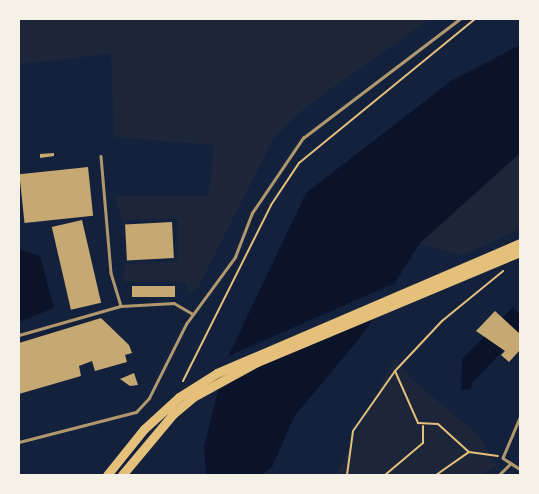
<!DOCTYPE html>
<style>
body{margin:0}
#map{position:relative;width:539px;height:494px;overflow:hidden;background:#14213d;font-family:Poppins,sans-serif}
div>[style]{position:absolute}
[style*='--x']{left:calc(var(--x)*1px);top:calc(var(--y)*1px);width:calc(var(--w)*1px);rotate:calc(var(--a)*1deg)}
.green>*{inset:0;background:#1d2539}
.water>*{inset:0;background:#0b132b}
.pier>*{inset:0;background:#14213d}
.building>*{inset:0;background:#c6a872;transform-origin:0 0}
.path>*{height:2px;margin:-1px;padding:0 1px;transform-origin:1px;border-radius:1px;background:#e5c07b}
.service>*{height:2.5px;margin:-1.25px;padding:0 1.25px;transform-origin:1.25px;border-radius:1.25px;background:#b1986c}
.motorway>*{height:9px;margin:-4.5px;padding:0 4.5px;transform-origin:4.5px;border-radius:4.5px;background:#e5c07b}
span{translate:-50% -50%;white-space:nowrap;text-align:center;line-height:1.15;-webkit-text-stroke:5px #f6f1e7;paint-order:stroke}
.frame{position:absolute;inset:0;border:20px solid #f6f1e7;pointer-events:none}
</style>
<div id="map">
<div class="green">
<i style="clip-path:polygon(19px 19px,430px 19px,308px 105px,274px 138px,198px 288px,189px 294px,186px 282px,123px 282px,125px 264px,177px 261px,178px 219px,122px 220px,115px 196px,208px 196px,215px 145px,114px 137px,111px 54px,19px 64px)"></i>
<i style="clip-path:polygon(520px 153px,520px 229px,462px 256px,420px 243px)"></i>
<i style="clip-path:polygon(395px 357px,409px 377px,478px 435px,497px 466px,481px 475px,336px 475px)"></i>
</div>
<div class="water">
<i style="clip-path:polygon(520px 45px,520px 153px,420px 243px,363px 334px,294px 417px,272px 467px,262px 475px,206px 475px,204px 447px,225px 363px,306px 193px,451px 81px)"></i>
<i style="clip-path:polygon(19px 249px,40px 256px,54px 308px,19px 322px)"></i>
<i style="clip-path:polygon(513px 307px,520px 315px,520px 333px,472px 383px,471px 389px,461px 390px,462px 359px)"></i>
</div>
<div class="pier">
<i style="clip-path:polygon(398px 282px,376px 318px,258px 367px,215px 390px,223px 360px,233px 354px)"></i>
</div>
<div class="building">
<i style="clip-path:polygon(54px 153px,54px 156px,40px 158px,40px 154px)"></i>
<i style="left:88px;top:167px;width:49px;height:69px;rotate:84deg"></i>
<i style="left:82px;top:220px;width:85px;height:31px;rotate:77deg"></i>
<i style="left:172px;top:222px;width:36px;height:47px;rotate:87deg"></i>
<i style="left:175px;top:286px;width:11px;height:43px;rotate:90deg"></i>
<i style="clip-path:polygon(495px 311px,520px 334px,520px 350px,509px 362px,501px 355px,505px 351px,476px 331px)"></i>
<i style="clip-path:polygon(101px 318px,129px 345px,132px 353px,125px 355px,127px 362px,95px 371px,92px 361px,79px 366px,81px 376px,19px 394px,19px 343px)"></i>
<i style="clip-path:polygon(134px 373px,138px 385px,130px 386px,120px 379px)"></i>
</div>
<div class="path">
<i style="--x:395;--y:371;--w:57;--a:66.1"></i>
<i style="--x:418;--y:423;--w:20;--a:3"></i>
<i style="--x:438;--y:424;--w:42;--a:42.1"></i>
<i style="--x:183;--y:381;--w:197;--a:-63.4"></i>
<i style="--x:271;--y:205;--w:50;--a:-56.3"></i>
<i style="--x:299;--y:163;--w:227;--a:-39.3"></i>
<i style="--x:347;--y:475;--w:44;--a:-82.2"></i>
<i style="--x:353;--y:431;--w:73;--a:-55"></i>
<i style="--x:395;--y:371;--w:69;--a:-46.8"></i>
<i style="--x:442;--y:321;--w:79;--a:-39.3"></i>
<i style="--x:385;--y:475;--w:50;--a:-40.1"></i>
<i style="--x:423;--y:443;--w:17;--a:-90"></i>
<i style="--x:436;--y:475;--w:40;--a:-34.9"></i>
<i style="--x:469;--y:452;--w:29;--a:8"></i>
</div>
<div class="service">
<i style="--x:101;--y:156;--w:117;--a:85.1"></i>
<i style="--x:111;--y:273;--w:34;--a:73"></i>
<i style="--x:19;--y:335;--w:106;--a:-15.9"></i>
<i style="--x:121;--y:306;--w:53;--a:-3.2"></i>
<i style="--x:174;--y:303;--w:22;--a:30"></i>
<i style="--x:520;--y:418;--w:43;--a:113"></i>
<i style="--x:503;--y:458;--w:20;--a:33"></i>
<i style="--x:19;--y:442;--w:121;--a:-14.4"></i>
<i style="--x:136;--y:412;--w:19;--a:-47"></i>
<i style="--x:149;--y:398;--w:83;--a:-63.4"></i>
<i style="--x:186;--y:324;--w:83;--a:-53.8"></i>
<i style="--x:235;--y:257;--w:47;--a:-68.9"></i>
<i style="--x:252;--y:213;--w:91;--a:-55.8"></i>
<i style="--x:303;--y:138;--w:197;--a:-37.2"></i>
<i style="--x:499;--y:475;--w:16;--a:-45"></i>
</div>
<div class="motorway">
<i style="--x:107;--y:475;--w:59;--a:-51.2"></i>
<i style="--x:144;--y:429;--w:47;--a:-42.4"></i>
<i style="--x:179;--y:397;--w:45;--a:-32.3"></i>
<i style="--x:217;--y:373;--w:330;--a:-23.2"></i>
<i style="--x:122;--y:475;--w:80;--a:-50.1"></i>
<i style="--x:173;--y:414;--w:26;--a:-40"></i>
<i style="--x:193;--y:397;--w:73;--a:-28.7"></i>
<i style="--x:257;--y:362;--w:285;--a:-22.7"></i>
</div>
<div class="frame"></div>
</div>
